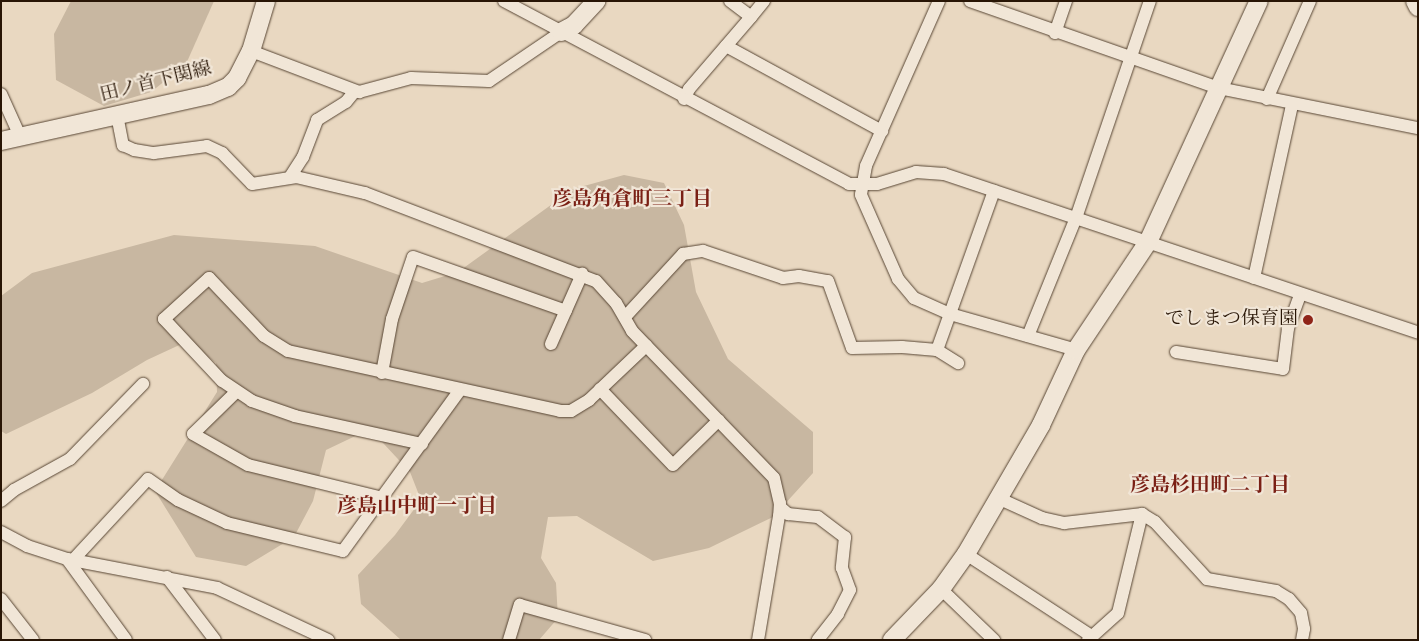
<!DOCTYPE html>
<meta charset="utf-8">
<style>
body{margin:0}
#map{position:relative;width:1419px;height:641px;overflow:hidden;background:#e9d8c1;font-family:"Old Standard TT","Noto Serif JP",serif}
div>[style]{position:absolute}
[style*='--x']{left:calc(var(--x)*1px);top:calc(var(--y)*1px);width:calc(var(--w)*1px);rotate:calc(var(--a)*1deg)}
.green>*{inset:0;background:#c8b7a1}
.roads{filter:drop-shadow(0 0 1px #584634) drop-shadow(0 0 1px #584634)}
.street>*{height:12px;margin:-6px;padding:0 6px;transform-origin:6px;border-radius:6px;background:#f1e6d7}
.secondary>*{height:18px;margin:-9px;padding:0 9px;transform-origin:9px;border-radius:9px;background:#f1e6d7}
.dots>*{width:14px;height:14px;translate:-50% -50%;box-sizing:border-box;border:2px solid #f1e6d7;border-radius:50%}
span{translate:-50% -50%;white-space:nowrap;text-align:center;line-height:1.15;-webkit-text-stroke:4.5px #f1e6d7;paint-order:stroke}
.street-label{font-size:19px;color:#281505}
.poi-label{font-size:19px;color:#281505}
.right{translate:-100% -50%;text-align:right}
.neighbourhood-label{font-size:20px;color:#7a1f14;font-weight:700}
.frame{position:absolute;inset:0;border:2px solid #281505;pointer-events:none}
</style>
<div id="map">
<div class="green">
<i style="clip-path:polygon(71px 1px,214px 1px,186px 64px,151px 92px,104px 106px,56px 80px,54px 34px)"></i>
<i style="clip-path:polygon(624px 175px,664px 183px,684px 225px,696px 292px,728px 359px,813px 432px,813px 473px,773px 517px,709px 548px,653px 561px,577px 516px,548px 517px,541px 558px,556px 583px,558px 618px,539px 640px,401px 640px,361px 604px,358px 575px,395px 535px,421px 500px,410px 472px,370px 429px,326px 450px,313px 501px,294px 537px,246px 566px,196px 557px,155px 491px,217px 392px,216px 363px,188px 341px,147px 360px,92px 393px,6px 434px,1px 431px,1px 296px,32px 273px,174px 235px,315px 246px,422px 283px,458px 272px,573px 189px)"></i>
</div>
<div class="roads">
<div class="street">
<i style="--x:504;--y:1;--w:391;--a:27.9"></i>
<i style="--x:849;--y:184;--w:28;--a:0"></i>
<i style="--x:877;--y:184;--w:41;--a:-17.1"></i>
<i style="--x:916;--y:172;--w:28;--a:4"></i>
<i style="--x:944;--y:174;--w:500;--a:18.5"></i>
<i style="--x:730;--y:1;--w:26;--a:37"></i>
<i style="--x:751;--y:17;--w:21;--a:-51"></i>
<i style="--x:939;--y:1;--w:180;--a:113.9"></i>
<i style="--x:866;--y:166;--w:29;--a:100"></i>
<i style="--x:861;--y:195;--w:92;--a:66.2"></i>
<i style="--x:898;--y:279;--w:25;--a:50"></i>
<i style="--x:914;--y:298;--w:39;--a:24"></i>
<i style="--x:950;--y:314;--w:131;--a:15.9"></i>
<i style="--x:970;--y:1;--w:264;--a:19.3"></i>
<i style="--x:1219;--y:88;--w:203;--a:11.4"></i>
<i style="--x:1055;--y:33;--w:34;--a:-71"></i>
<i style="--x:726;--y:46;--w:178;--a:28.6"></i>
<i style="--x:251;--y:51;--w:116;--a:20.8"></i>
<i style="--x:359;--y:92;--w:54;--a:-15.1"></i>
<i style="--x:411;--y:78;--w:78;--a:2.2"></i>
<i style="--x:489;--y:81;--w:87;--a:-34.2"></i>
<i style="--x:1;--y:94;--w:46;--a:65.7"></i>
<i style="--x:684;--y:99;--w:11;--a:-63"></i>
<i style="--x:689;--y:89;--w:95;--a:-49.3"></i>
<i style="--x:1267;--y:99;--w:107;--a:-66.3"></i>
<i style="--x:117;--y:115;--w:31;--a:79"></i>
<i style="--x:123;--y:145;--w:12;--a:24"></i>
<i style="--x:134;--y:150;--w:20;--a:9"></i>
<i style="--x:154;--y:153;--w:53;--a:-7.5"></i>
<i style="--x:207;--y:146;--w:17;--a:25"></i>
<i style="--x:222;--y:153;--w:43;--a:45.9"></i>
<i style="--x:252;--y:184;--w:45;--a:-9"></i>
<i style="--x:296;--y:177;--w:71;--a:13.1"></i>
<i style="--x:365;--y:193;--w:247;--a:20.9"></i>
<i style="--x:596;--y:281;--w:30;--a:48"></i>
<i style="--x:616;--y:303;--w:32;--a:60"></i>
<i style="--x:632;--y:331;--w:204;--a:46"></i>
<i style="--x:774;--y:478;--w:26;--a:77"></i>
<i style="--x:780;--y:503;--w:13;--a:94"></i>
<i style="--x:779;--y:516;--w:126;--a:99.6"></i>
<i style="--x:290;--y:177;--w:24;--a:-57"></i>
<i style="--x:303;--y:157;--w:40;--a:-69"></i>
<i style="--x:317;--y:120;--w:34;--a:-32"></i>
<i style="--x:346;--y:102;--w:13;--a:-51"></i>
<i style="--x:1254;--y:278;--w:177;--a:-77.6"></i>
<i style="--x:625;--y:317;--w:86;--a:-47.4"></i>
<i style="--x:683;--y:254;--w:20;--a:-9"></i>
<i style="--x:703;--y:251;--w:84;--a:18.6"></i>
<i style="--x:783;--y:278;--w:16;--a:-7"></i>
<i style="--x:799;--y:276;--w:29;--a:10"></i>
<i style="--x:828;--y:281;--w:71;--a:70.3"></i>
<i style="--x:852;--y:348;--w:50;--a:-1.1"></i>
<i style="--x:902;--y:347;--w:35;--a:5"></i>
<i style="--x:937;--y:350;--w:25;--a:32"></i>
<i style="--x:1028;--y:336;--w:127;--a:-67.9"></i>
<i style="--x:1076;--y:218;--w:229;--a:-71.2"></i>
<i style="--x:551;--y:344;--w:77;--a:-66.1"></i>
<i style="--x:937;--y:350;--w:169;--a:-70.3"></i>
<i style="--x:1176;--y:352;--w:108;--a:9"></i>
<i style="--x:1283;--y:369;--w:41;--a:-83"></i>
<i style="--x:1288;--y:328;--w:35;--a:-70"></i>
<i style="--x:382;--y:373;--w:55;--a:-79.5"></i>
<i style="--x:392;--y:319;--w:65;--a:-71.3"></i>
<i style="--x:413;--y:257;--w:162;--a:19.4"></i>
<i style="--x:600;--y:389;--w:105;--a:46.2"></i>
<i style="--x:673;--y:465;--w:64;--a:-44.4"></i>
<i style="--x:236;--y:392;--w:60;--a:135.7"></i>
<i style="--x:193;--y:434;--w:63;--a:29.4"></i>
<i style="--x:248;--y:465;--w:138;--a:13.8"></i>
<i style="--x:422;--y:444;--w:130;--a:-167.6"></i>
<i style="--x:295;--y:416;--w:46;--a:-160.8"></i>
<i style="--x:252;--y:401;--w:36;--a:-146"></i>
<i style="--x:222;--y:381;--w:85;--a:-133.1"></i>
<i style="--x:164;--y:319;--w:61;--a:-42.3"></i>
<i style="--x:209;--y:278;--w:80;--a:46.5"></i>
<i style="--x:264;--y:336;--w:28;--a:32"></i>
<i style="--x:288;--y:351;--w:279;--a:12.4"></i>
<i style="--x:560;--y:411;--w:11;--a:0"></i>
<i style="--x:571;--y:411;--w:21;--a:-31"></i>
<i style="--x:589;--y:400;--w:79;--a:-43.5"></i>
<i style="--x:1000;--y:499;--w:46;--a:24.3"></i>
<i style="--x:1042;--y:518;--w:23;--a:13"></i>
<i style="--x:1064;--y:523;--w:79;--a:-6.6"></i>
<i style="--x:1142;--y:514;--w:15;--a:32"></i>
<i style="--x:1155;--y:522;--w:77;--a:47.6"></i>
<i style="--x:1207;--y:579;--w:70;--a:9.9"></i>
<i style="--x:1276;--y:591;--w:15;--a:32"></i>
<i style="--x:1289;--y:599;--w:18;--a:49"></i>
<i style="--x:1301;--y:613;--w:16;--a:79"></i>
<i style="--x:1304;--y:629;--w:11;--a:100"></i>
<i style="--x:1;--y:501;--w:17;--a:-40"></i>
<i style="--x:14;--y:490;--w:64;--a:-29"></i>
<i style="--x:70;--y:459;--w:105;--a:-45.8"></i>
<i style="--x:780;--y:507;--w:11;--a:41"></i>
<i style="--x:788;--y:514;--w:30;--a:6"></i>
<i style="--x:818;--y:517;--w:34;--a:37"></i>
<i style="--x:845;--y:537;--w:31;--a:96"></i>
<i style="--x:842;--y:568;--w:23;--a:70"></i>
<i style="--x:850;--y:590;--w:27;--a:117"></i>
<i style="--x:838;--y:614;--w:33;--a:128"></i>
<i style="--x:1;--y:532;--w:30;--a:28"></i>
<i style="--x:27;--y:546;--w:42;--a:18"></i>
<i style="--x:67;--y:559;--w:153;--a:10.9"></i>
<i style="--x:217;--y:588;--w:123;--a:25.1"></i>
<i style="--x:966;--y:554;--w:148;--a:33.2"></i>
<i style="--x:67;--y:559;--w:100;--a:53.9"></i>
<i style="--x:73;--y:560;--w:110;--a:-47.2"></i>
<i style="--x:148;--y:479;--w:37;--a:35"></i>
<i style="--x:178;--y:500;--w:54;--a:25.1"></i>
<i style="--x:227;--y:523;--w:119;--a:13.6"></i>
<i style="--x:343;--y:551;--w:199;--a:-54"></i>
<i style="--x:167;--y:577;--w:79;--a:52.7"></i>
<i style="--x:941;--y:589;--w:74;--a:43.9"></i>
<i style="--x:1;--y:599;--w:52;--a:52"></i>
<i style="--x:509;--y:640;--w:37;--a:-73"></i>
<i style="--x:520;--y:605;--w:130;--a:15.6"></i>
<i style="--x:1088;--y:640;--w:40;--a:-42"></i>
<i style="--x:1118;--y:613;--w:102;--a:-76.4"></i>
</div>
<div class="secondary">
<i style="--x:1415;--y:1;--w:7;--a:63"></i>
<i style="--x:561;--y:32;--w:15;--a:-28"></i>
<i style="--x:574;--y:25;--w:33;--a:-47"></i>
<i style="--x:1;--y:141;--w:213;--a:-12.5"></i>
<i style="--x:209;--y:95;--w:21;--a:-23"></i>
<i style="--x:228;--y:87;--w:13;--a:-45"></i>
<i style="--x:237;--y:78;--w:30;--a:-63"></i>
<i style="--x:251;--y:51;--w:52;--a:-73.3"></i>
<i style="--x:892;--y:640;--w:71;--a:-46.1"></i>
<i style="--x:941;--y:589;--w:43;--a:-54.5"></i>
<i style="--x:966;--y:554;--w:149;--a:-59.8"></i>
<i style="--x:1041;--y:425;--w:83;--a:-65"></i>
<i style="--x:1076;--y:350;--w:130;--a:-56.3"></i>
<i style="--x:1148;--y:242;--w:265;--a:-65.3"></i>
</div>
</div>
<div class="dots">
<i style="left:1308px;top:320px;background:#8f2418"></i>
</div>
<div class="street-label">
<span style="left:156px;top:83px;rotate:-14deg">田ノ首下関線</span>
</div>
<div class="poi-label">
<span class="right" style="left:1298px;top:320px">でしまつ保育園</span>
</div>
<div class="neighbourhood-label">
<span style="left:632px;top:200px">彦島角倉町三丁目</span>
<span style="left:1210px;top:486px">彦島杉田町二丁目</span>
<span style="left:417px;top:507px">彦島山中町一丁目</span>
</div>
<div class="frame"></div>
</div>
